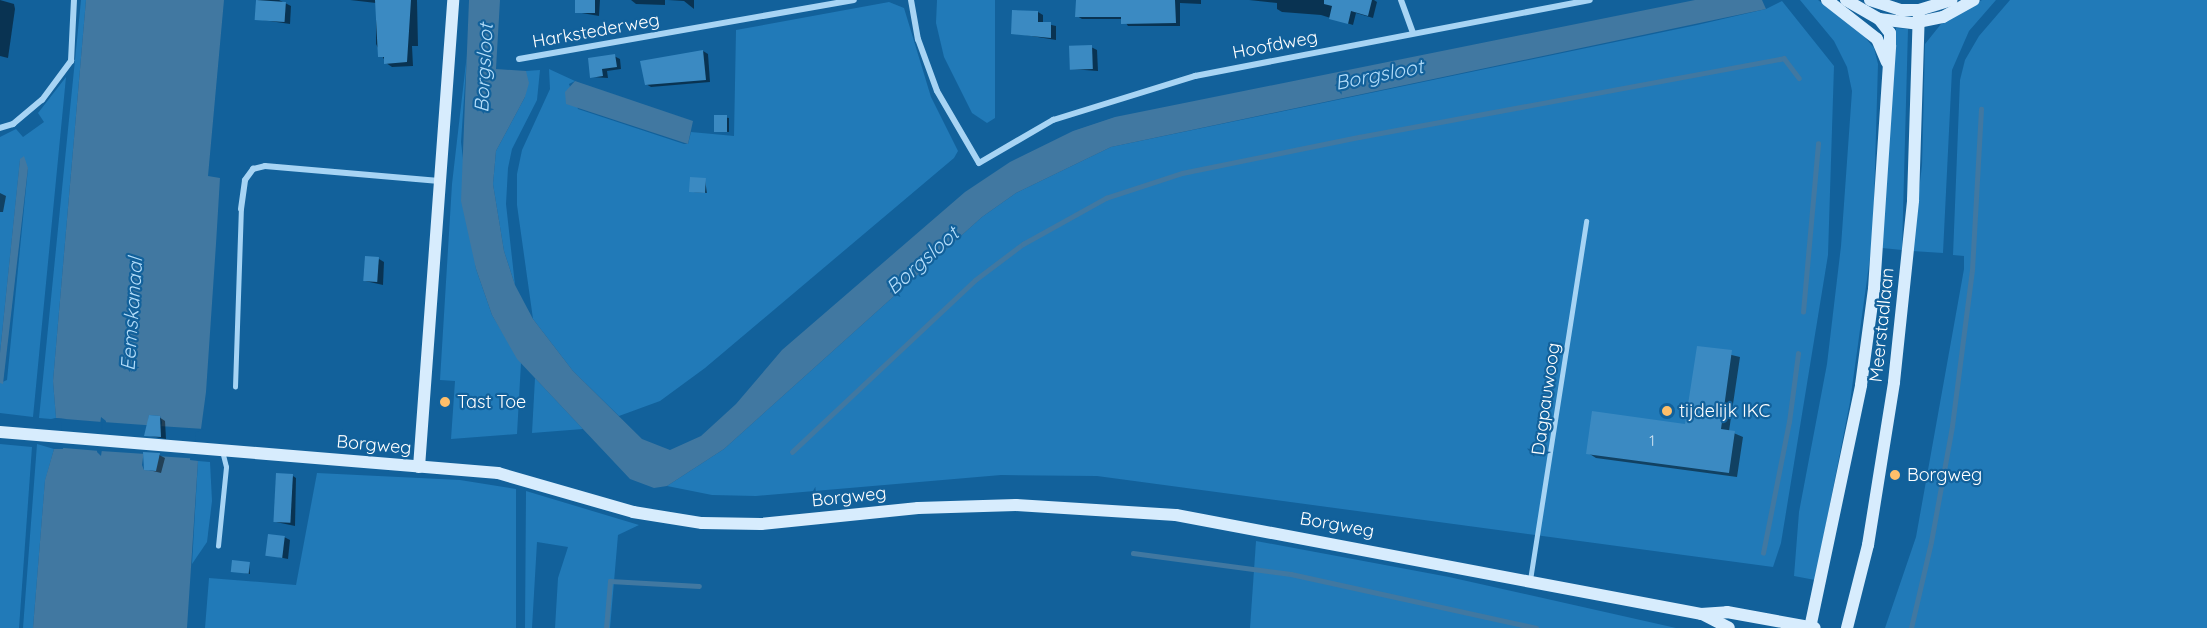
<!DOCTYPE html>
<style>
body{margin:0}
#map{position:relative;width:2207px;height:628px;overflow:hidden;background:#12619b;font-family:Quicksand,sans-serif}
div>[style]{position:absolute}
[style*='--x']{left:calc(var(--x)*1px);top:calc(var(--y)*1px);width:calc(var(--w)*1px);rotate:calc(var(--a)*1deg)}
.green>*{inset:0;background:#217ab8}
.water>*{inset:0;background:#4178a1}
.pier>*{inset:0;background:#12619b;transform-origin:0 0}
.shadow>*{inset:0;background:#0007}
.stream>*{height:4.5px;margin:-2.25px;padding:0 2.25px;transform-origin:2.25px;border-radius:2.25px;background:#4178a1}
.building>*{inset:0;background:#3b8ac2;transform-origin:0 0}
.lane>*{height:4.5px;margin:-2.25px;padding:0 2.25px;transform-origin:2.25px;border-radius:2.25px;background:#a7d4f4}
.street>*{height:6px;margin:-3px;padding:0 3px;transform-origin:3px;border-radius:3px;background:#a7d4f4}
.secondary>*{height:12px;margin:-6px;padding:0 6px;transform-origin:6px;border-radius:6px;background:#d7ecfd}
.dots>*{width:16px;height:16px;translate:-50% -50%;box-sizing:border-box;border:3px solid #12619b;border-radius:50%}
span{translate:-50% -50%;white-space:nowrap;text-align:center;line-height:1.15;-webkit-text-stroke:4.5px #12619b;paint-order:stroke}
.number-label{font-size:15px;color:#cee2f0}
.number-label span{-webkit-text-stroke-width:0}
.street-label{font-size:18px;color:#fff}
.poi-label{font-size:18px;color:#fff}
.left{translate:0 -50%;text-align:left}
.water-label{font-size:20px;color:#b3ddfa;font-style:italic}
</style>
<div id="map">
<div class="green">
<i style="clip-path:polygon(81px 0,86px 0,53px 381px,56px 418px,51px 419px,39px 418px)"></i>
<i style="clip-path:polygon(937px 0,995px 0,995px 118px,987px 123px,972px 113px,944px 57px,936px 23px)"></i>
<i style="clip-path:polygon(1800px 0,1818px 0,1863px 35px,1874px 48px,1878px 64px,1873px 236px,1850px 402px,1815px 580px,1794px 576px,1799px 512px,1827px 364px,1841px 246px,1852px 91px,1847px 67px,1834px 41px)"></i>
<i style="clip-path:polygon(1982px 0,1996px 0,1969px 31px,1952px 70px,1943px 253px,1912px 251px,1922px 165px,1925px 44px,1941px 24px)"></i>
<i style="clip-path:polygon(2010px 0,2207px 0,2207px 628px,1885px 628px,1916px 537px,1964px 269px,1964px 256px,1953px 255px,1960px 80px,1965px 60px,1979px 36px)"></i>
<i style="clip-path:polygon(1782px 1px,1834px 66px,1828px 255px,1781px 543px,1773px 567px,1097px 476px,1001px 475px,756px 496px,712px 495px,667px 486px,724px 449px,982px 217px,1016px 193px,1111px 147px,1697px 25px,1766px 9px)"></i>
<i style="clip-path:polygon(889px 2px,904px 8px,931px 97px,958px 151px,954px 158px,705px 368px,660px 401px,619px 416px,573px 371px,533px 319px,517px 205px,517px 174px,522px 150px,550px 89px,549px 69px,575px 81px,569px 84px,578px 109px,684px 144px,688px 144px,691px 132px,734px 136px,736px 30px)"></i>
<i style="clip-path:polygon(1896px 28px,1908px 29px,1902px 250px,1882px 248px)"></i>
<i style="clip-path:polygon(467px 54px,461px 142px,476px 269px,492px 315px,521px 363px,517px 434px,451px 439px,455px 381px,440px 380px,452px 184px)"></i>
<i style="clip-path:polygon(540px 70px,537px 100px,512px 149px,508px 168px,506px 204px,515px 285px,504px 251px,493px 184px,496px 151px,525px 97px,526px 71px)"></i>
<i style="clip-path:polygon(66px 77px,33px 417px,0 413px,0 383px,7px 380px,28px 168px,20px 160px,0 353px,0 137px,16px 129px,23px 137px,44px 122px,38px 113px)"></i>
<i style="clip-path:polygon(535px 378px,583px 429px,532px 433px)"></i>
<i style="clip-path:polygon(0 444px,32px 447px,19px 628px,0 628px)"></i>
<i style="clip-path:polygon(37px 444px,54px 449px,45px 481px,33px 628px,23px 628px)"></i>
<i style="clip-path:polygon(198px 461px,210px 462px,212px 501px,207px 542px,192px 564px)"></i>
<i style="clip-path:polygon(317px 473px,460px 480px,516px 489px,516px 628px,205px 628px,209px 578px,296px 585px)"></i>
<i style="clip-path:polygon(526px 491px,639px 525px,618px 535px,610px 628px,555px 628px,558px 578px,568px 547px,537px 542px,532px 628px,525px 628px)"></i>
<i style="clip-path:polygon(1256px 541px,1449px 577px,1676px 628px,1250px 628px)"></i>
</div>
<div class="water">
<i style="clip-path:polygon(evenodd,86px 0,224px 0,208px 176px,220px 178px,216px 244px,206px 392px,201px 429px,193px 429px,190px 460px,198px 461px,187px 628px,33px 628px,45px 480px,54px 449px,63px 449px,66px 419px,56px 418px,53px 381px,86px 0,149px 415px,160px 416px,162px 422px,156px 471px,144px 470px,142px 465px,149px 415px,86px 0,101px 417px,106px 421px,101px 456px,97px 452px,101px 417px)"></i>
<i style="clip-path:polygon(469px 0,500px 0,496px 69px,526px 71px,529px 83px,525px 97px,496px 151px,493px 184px,504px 251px,515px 285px,533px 319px,573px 371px,642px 439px,670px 450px,701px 436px,736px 404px,782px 350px,965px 192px,1010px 162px,1073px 131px,1115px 117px,1695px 0,1762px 0,1766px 9px,1111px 147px,1016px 193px,982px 217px,724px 449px,667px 486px,654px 488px,630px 479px,517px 359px,492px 315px,476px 269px,461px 201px)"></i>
<i style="clip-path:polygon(575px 81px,693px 121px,688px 144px,566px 104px,565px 92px)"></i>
<i style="clip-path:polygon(24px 156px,28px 168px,3px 384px,0 383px,0 353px,20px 159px)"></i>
</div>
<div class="pier">
<i style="clip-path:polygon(53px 418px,102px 422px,100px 451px,52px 447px,61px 446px,62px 421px)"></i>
<i style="left:103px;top:422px;width:45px;height:29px;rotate:4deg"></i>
<i style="clip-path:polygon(159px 426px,204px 429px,196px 432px,194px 457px,201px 459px,157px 456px)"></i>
</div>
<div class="shadow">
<i style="clip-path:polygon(0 0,14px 4px,15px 9px,8px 58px,0 56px)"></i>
<i style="clip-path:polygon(258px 0,279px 0,291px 6px,290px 24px,256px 19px)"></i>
<i style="clip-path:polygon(350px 0,417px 0,418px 46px,412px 46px,413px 66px,392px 67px,386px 63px,376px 44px,376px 3px)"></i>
<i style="clip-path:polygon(577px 0,600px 0,599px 16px,576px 12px)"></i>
<i style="clip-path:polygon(631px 0,665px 0,665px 5px,636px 4px)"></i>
<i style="clip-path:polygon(668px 0,694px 0,694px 9px,684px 1px)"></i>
<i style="clip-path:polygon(1077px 0,1201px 0,1201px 4px,1180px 3px,1180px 26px,1128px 26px,1123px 19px,1082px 19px,1077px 16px)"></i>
<i style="clip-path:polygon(1374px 0,1377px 2px,1373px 18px,1356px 13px,1353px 25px,1321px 15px,1282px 12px,1277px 9px,1277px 3px,1249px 0)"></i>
<i style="clip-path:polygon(1038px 12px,1043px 15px,1043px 23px,1056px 26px,1056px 40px,1013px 33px)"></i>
<i style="clip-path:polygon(1091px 47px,1097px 50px,1098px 71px,1071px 69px)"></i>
<i style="clip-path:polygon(703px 51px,708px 54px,710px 82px,651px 87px,646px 84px)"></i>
<i style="clip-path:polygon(614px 56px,620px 59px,621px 69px,607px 71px,608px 78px,592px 77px)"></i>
<i style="clip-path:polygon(716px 116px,729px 118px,729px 132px,716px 131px)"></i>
<i style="clip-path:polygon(705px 180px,707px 193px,693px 192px)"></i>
<i style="clip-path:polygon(0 193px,6px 196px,3px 212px,0 212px)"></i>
<i style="clip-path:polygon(379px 259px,384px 262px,383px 285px,365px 281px)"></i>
<i style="clip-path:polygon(1698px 347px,1740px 357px,1729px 431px,1743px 437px,1737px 477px,1596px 458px,1588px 453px,1686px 426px)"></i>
<i style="clip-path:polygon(159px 417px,165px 421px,166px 439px,146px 435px)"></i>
<i style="clip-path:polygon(159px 455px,165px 458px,161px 473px,145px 469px)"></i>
<i style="clip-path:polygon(293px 476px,296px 478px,295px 526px,276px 522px)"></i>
<i style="clip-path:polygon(284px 537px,290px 540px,288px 559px,268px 555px)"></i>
<i style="clip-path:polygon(249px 563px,250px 574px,233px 571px)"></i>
</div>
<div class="stream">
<i style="--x:1803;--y:312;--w:169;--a:-84.9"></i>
<i style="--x:792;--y:452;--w:251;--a:-43.2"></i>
<i style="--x:975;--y:280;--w:60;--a:-36.9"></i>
<i style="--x:1023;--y:244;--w:95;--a:-29"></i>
<i style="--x:1106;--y:198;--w:80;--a:-18.2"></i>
<i style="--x:1182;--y:173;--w:181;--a:-11.5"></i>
<i style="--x:1359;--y:137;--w:432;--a:-10.5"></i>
<i style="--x:1784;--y:58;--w:25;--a:53"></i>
<i style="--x:1133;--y:553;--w:159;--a:7.6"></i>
<i style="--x:1291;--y:574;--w:251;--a:12.4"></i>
<i style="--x:1763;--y:553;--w:134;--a:-78.8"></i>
<i style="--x:1789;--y:422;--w:69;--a:-82.5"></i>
<i style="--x:606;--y:628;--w:47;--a:-85.1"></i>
<i style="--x:610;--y:581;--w:89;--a:3.2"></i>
<i style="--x:1911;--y:628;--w:88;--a:-76.9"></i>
<i style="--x:1931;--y:542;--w:118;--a:-79.7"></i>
<i style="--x:1952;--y:426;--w:157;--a:-82.7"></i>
<i style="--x:1972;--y:270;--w:161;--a:-86.8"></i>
</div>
<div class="building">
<i style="left:256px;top:0;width:30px;height:20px;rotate:4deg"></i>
<i style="clip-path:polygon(375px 0,411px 0,407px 62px,384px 64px,384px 57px,378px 57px)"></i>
<i style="left:575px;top:0;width:20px;height:13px"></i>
<i style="clip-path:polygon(1076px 0,1175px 0,1176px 23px,1121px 24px,1121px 17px,1075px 17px)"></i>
<i style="clip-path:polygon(1324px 0,1372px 0,1368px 16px,1351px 11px,1348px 24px,1329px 19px,1332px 6px,1324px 4px)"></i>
<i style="clip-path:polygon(1012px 10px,1038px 11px,1038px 22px,1051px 22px,1051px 38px,1011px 34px)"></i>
<i style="left:1092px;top:45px;width:24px;height:23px;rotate:88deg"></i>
<i style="clip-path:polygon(703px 50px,706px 80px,645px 85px,640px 61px)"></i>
<i style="clip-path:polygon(615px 54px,617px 67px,602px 69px,603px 76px,590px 78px,588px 58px)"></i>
<i style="left:714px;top:115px;width:13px;height:17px"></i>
<i style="left:690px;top:177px;width:16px;height:15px;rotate:4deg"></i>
<i style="left:365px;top:256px;width:14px;height:25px;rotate:4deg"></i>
<i style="clip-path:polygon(1697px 346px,1732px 350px,1721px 429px,1735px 431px,1729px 473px,1586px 454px,1592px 411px,1685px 424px)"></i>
<i style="clip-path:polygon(149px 415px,160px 416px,161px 437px,144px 436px)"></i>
<i style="clip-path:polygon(143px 452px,160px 453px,156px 471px,144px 470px)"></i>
<i style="left:276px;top:473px;width:17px;height:49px;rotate:3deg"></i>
<i style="left:268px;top:534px;width:17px;height:22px;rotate:7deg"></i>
<i style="left:232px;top:560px;width:18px;height:12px;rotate:6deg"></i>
</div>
<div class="lane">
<i style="--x:235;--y:387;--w:178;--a:-88.1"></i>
<i style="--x:218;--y:546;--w:79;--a:-84.2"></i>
<i style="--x:226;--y:467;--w:16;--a:-104"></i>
<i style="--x:1530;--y:580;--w:363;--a:-81.1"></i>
</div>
<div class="street">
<i style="--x:911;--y:0;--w:40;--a:80"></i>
<i style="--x:918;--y:39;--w:55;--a:69.9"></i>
<i style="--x:937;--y:91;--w:83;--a:59.7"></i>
<i style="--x:979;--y:163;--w:86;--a:-30.2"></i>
<i style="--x:1053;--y:120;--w:149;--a:-17.2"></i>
<i style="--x:1195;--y:76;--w:402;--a:-10.9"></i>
<i style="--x:1401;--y:0;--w:35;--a:70"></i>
<i style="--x:519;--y:59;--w:340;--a:-10"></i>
<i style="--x:0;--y:128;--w:14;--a:-17"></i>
<i style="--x:13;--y:124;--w:38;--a:-40"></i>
<i style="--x:42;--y:100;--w:49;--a:-53.4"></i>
<i style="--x:71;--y:61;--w:61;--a:-87.2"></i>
<i style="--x:241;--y:209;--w:29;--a:-82"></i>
<i style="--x:245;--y:180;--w:14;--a:-54"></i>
<i style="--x:253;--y:169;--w:12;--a:-14"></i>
<i style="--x:265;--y:166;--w:175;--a:4.9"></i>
</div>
<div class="secondary">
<i style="--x:1827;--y:0;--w:63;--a:38"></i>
<i style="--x:1877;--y:39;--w:25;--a:67"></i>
<i style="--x:1846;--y:0;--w:38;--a:30"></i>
<i style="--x:1879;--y:19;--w:35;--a:7"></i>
<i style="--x:1914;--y:23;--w:30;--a:-12"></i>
<i style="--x:1943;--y:17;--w:35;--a:-29"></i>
<i style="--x:1870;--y:0;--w:32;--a:18"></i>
<i style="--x:1900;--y:10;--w:19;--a:0"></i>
<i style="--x:1919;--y:10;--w:34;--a:-17"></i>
<i style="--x:0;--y:432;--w:500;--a:4.7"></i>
<i style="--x:498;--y:473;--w:141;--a:16.1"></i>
<i style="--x:633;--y:512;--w:70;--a:9.1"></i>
<i style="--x:702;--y:523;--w:59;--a:1"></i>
<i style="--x:761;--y:524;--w:158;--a:-5.8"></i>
<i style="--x:918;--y:508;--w:98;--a:-1.8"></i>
<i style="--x:1016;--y:505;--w:160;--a:3.6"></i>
<i style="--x:1176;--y:515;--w:534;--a:10.68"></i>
<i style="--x:1701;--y:614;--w:26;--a:-4"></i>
<i style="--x:1727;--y:612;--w:89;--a:10.3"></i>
<i style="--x:419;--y:467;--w:468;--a:-85.8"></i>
<i style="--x:1702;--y:614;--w:30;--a:27"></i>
<i style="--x:1810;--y:628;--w:248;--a:-78.1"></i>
<i style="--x:1861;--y:385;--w:97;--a:-82.3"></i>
<i style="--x:1874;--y:289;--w:244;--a:-86.2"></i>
<i style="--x:1890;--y:46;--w:13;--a:-90"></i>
<i style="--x:1890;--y:33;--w:18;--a:-128"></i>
<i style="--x:1847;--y:628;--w:86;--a:-75.8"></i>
<i style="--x:1868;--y:545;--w:165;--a:-80.9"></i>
<i style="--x:1894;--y:382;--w:183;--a:-84"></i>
<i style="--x:1913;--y:200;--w:190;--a:-88.2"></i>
</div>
<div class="dots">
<i style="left:445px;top:402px;background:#ffbf6a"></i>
<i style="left:1667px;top:411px;background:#ffbf6a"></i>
<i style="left:1895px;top:475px;background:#ffbf6a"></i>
</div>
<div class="number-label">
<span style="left:1652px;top:441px">1</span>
</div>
<div class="street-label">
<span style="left:596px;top:31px;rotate:-10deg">Harkstederweg</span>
<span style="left:1275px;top:45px;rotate:-11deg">Hoofdweg</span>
<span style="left:1882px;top:325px;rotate:-84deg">Meerstadlaan</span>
<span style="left:1546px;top:399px;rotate:-82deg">Dagpauwoog</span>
<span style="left:374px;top:445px;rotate:5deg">Borgweg</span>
<span style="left:849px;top:497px;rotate:-6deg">Borgweg</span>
<span style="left:1337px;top:525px;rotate:10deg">Borgweg</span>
</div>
<div class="poi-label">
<span class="left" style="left:457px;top:402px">Tast Toe</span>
<span class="left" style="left:1679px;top:411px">tijdelijk IKC</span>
<span class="left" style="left:1907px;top:475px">Borgweg</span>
</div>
<div class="water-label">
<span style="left:483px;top:68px;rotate:-87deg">Borgsloot</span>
<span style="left:1379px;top:74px;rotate:-11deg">Borgsloot</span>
<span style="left:922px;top:260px;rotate:-42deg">Borgsloot</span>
<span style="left:131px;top:314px;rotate:-86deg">Eemskanaal</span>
</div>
</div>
